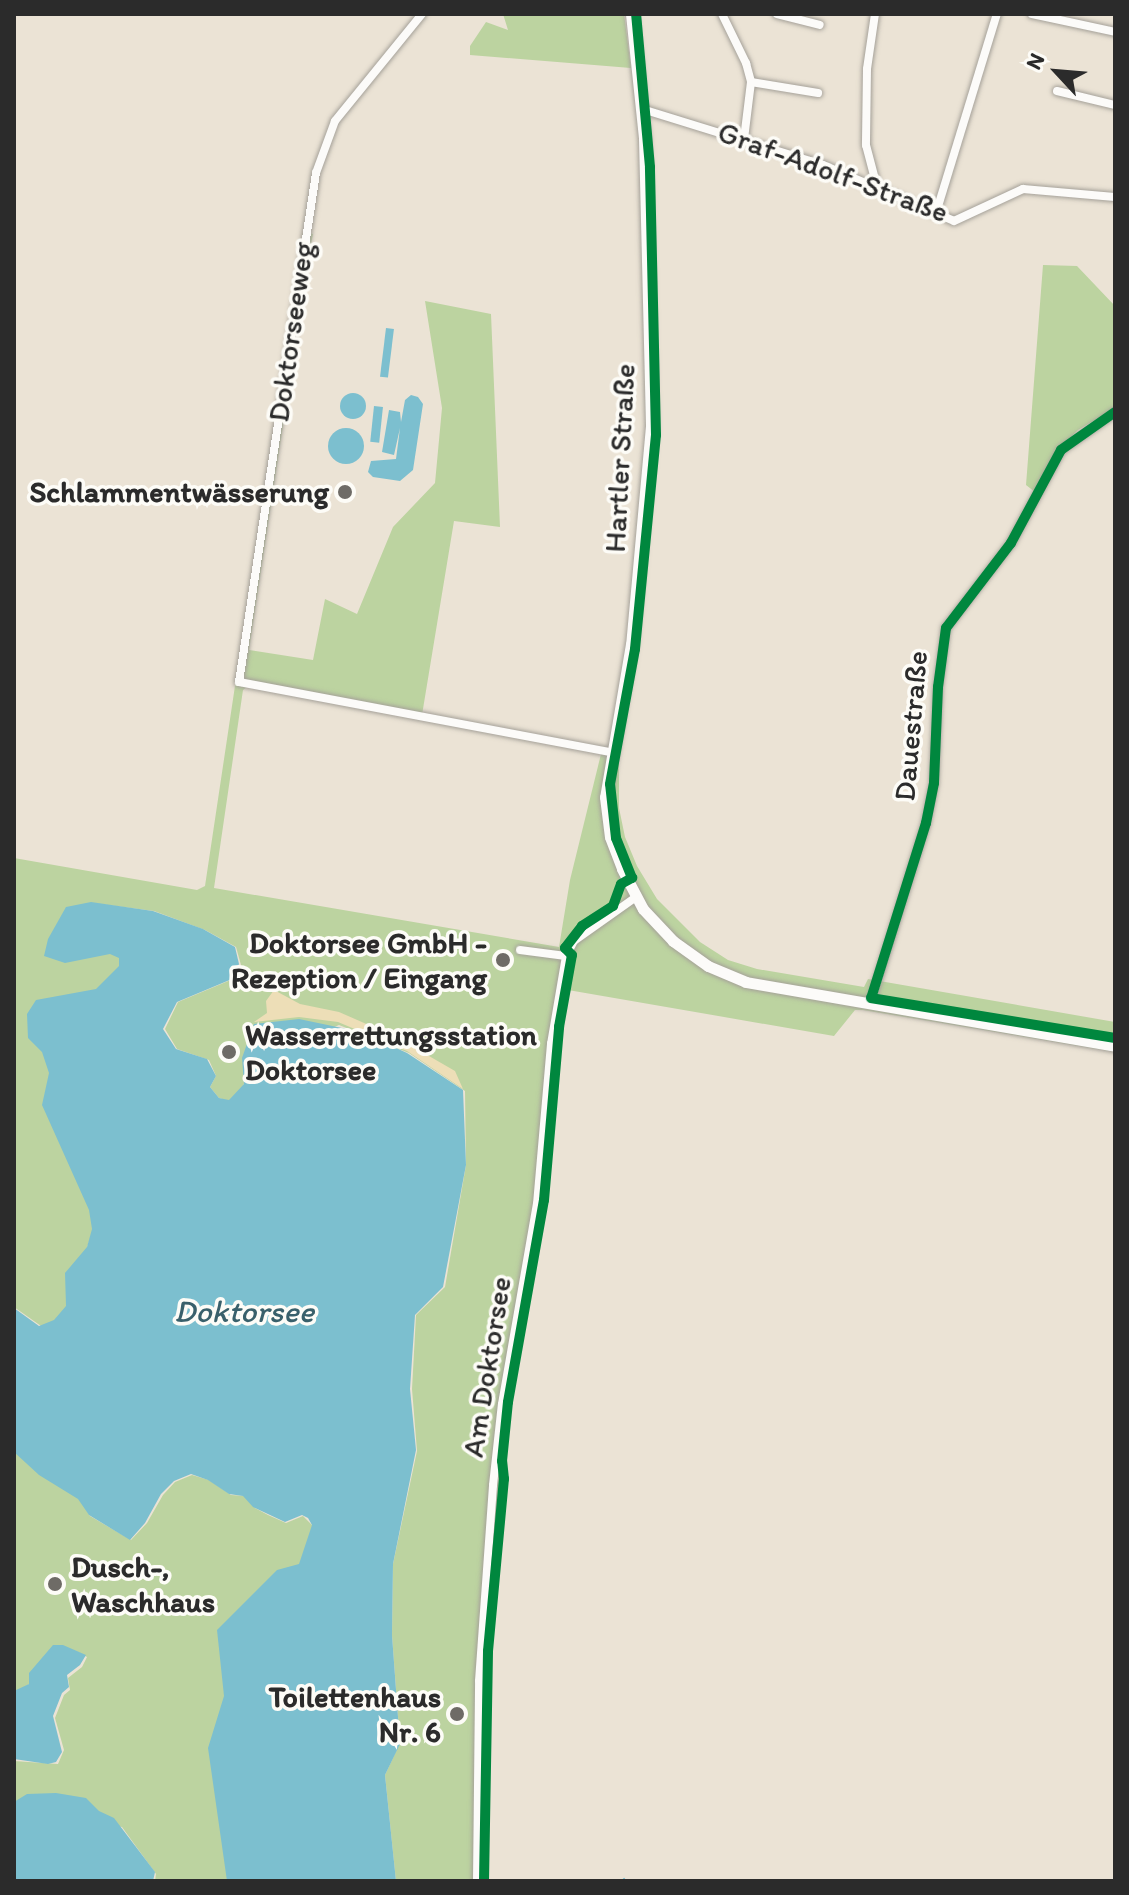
<!DOCTYPE html>
<meta charset="utf-8">
<style>
body{margin:0}
#map{position:relative;width:1129px;height:1895px;overflow:hidden;background:#ebe3d5;font-family:Itim,sans-serif}
div>[style]{position:absolute}
[style*='--x']{left:calc(var(--x)*1px);top:calc(var(--y)*1px);width:calc(var(--w)*1px);rotate:calc(var(--a)*1deg)}
.green>*{inset:0;background:#bcd3a0}
.sand>*{inset:0;background:#eddeb7}
.water>*{inset:0;background:#7cbfcf;transform-origin:0 0}
.round{border-radius:50%}
.stream>*{height:2px;margin:-1px;padding:0 1px;transform-origin:1px;border-radius:1px;background:#7cbfcf}
.roads{filter:drop-shadow(0 0 2px #a5a199) drop-shadow(0 0 2px #a5a199)}
.street>*{height:8px;margin:-4px;padding:0 4px;transform-origin:4px;border-radius:4px;background:#fcfbf9}
.secondary>*{height:11px;margin:-5.5px;padding:0 5.5px;transform-origin:5.5px;border-radius:5.5px;background:#fcfbf9}
.cycleway>*{height:10px;margin:-5px;padding:0 5px;transform-origin:5px;border-radius:5px;background:#00873e}
.dots>*{width:22px;height:22px;translate:-50% -50%;box-sizing:border-box;border:4px solid #fdfcf7;border-radius:50%}
span{translate:-50% -50%;white-space:nowrap;text-align:center;line-height:1.15;-webkit-text-stroke:7px #fdfcf7;paint-order:stroke}
.street-label{font-size:30px;color:#2b2b2b}
.poi-label{font-size:30px;color:#2b2b2b;font-weight:700}
.right{translate:-100% -50%;text-align:right}
.left{translate:0 -50%;text-align:left}
.water-label{font-size:32px;color:#39606b;font-style:italic}
.frame{position:absolute;inset:0;border:16px solid #2b2b2b;pointer-events:none}
.north{position:absolute;left:1017px;top:32px;width:80px;height:80px;-webkit-text-stroke:6px #fdfcf7;paint-order:stroke;rotate:296deg;font-size:22px;font-weight:700;line-height:32px;text-align:center;color:#2b2b2b}
.north::after{content:'';display:block;margin:auto;width:28px;height:36px;background:#2b2b2b;clip-path:polygon(50% 0,100% 100%,50% 72%,0 100%)}
</style>
<div id="map">
<div class="green">
<i style="clip-path:polygon(503px 14px,624px 14px,631px 68px,470px 55px,470px 46px,486px 22px,508px 30px)"></i>
<i style="clip-path:polygon(303px 232px,313px 234px,291px 343px,294px 353px,249px 650px,313px 660px,325px 599px,357px 614px,393px 527px,435px 483px,442px 408px,425px 301px,491px 314px,500px 527px,454px 521px,422px 715px,255px 681px,243px 690px,214px 888px,559px 947px,570px 880px,601px 754px,619px 759px,619px 808px,625px 837px,637px 866px,657px 899px,700px 942px,728px 960px,757px 969px,864px 987px,868px 979px,1115px 1022px,1115px 1052px,863px 1010px,855px 1010px,834px 1036px,568px 990px,561px 1025px,546px 1200px,510px 1401px,504px 1459px,506px 1479px,491px 1650px,486px 1881px,396px 1881px,385px 1775px,400px 1743px,392px 1635px,393px 1564px,417px 1451px,412px 1389px,416px 1315px,445px 1287px,466px 1165px,465px 1091px,409px 1053px,339px 1025px,245px 1066px,244px 1084px,237px 1094px,229px 1101px,219px 1098px,210px 1087px,216px 1076px,209px 1060px,177px 1049px,165px 1029px,178px 1002px,233px 979px,241px 965px,236px 947px,205px 930px,154px 911px,92px 903px,111px 951px,122px 956px,123px 967px,44px 1053px,91px 1211px,93px 1229px,68px 1307px,56px 1321px,41px 1326px,14px 1307px,14px 858px,197px 890px,205px 886px)"></i>
<i style="clip-path:polygon(1043px 265px,1077px 266px,1115px 306px,1115px 408px,1078px 430px,1061px 447px,1035px 492px,1026px 485px)"></i>
<i style="clip-path:polygon(14px 1451px,80px 1499px,90px 1516px,131px 1540px,147px 1523px,163px 1495px,175px 1482px,192px 1475px,209px 1480px,231px 1495px,244px 1496px,255px 1508px,268px 1515px,286px 1523px,303px 1516px,313px 1526px,300px 1564px,225px 1696px,229px 1881px,155px 1881px,156px 1874px,122px 1827px,14px 1810px,14px 1761px,58px 1764px,64px 1750px,55px 1718px,64px 1695px,70px 1690px,68px 1678px,82px 1667px,87px 1657px,78px 1652px,14px 1694px)"></i>
</div>
<div class="sand">
<i style="clip-path:polygon(274px 990px,300px 1004px,339px 1012px,396px 1037px,455px 1071px,463px 1089px,407px 1051px,338px 1022px,299px 1017px,254px 1022px,267px 1013px,266px 1001px)"></i>
</div>
<div class="water">
<i style="left:386px;top:328px;width:8px;height:49px;rotate:7deg"></i>
<i class="round" style="left:340px;top:393px;width:26px;height:26px"></i>
<i style="clip-path:polygon(411px 395px,418px 397px,423px 404px,413px 470px,400px 481px,373px 477px,368px 472px,371px 461px,396px 459px,400px 428px,394px 455px,382px 452px,389px 410px,400px 412px,401px 422px,405px 400px)"></i>
<i style="left:374px;top:406px;width:9px;height:36px;rotate:6deg"></i>
<i class="round" style="left:328px;top:428px;width:36px;height:36px"></i>
<i style="clip-path:polygon(91px 902px,153px 911px,203px 929px,235px 947px,239px 964px,232px 979px,177px 1002px,163px 1029px,176px 1049px,207px 1059px,216px 1076px,210px 1087px,219px 1098px,229px 1100px,244px 1084px,242px 1058px,254px 1024px,299px 1019px,361px 1032px,407px 1053px,463px 1090px,466px 1165px,443px 1287px,415px 1315px,410px 1389px,416px 1450px,393px 1564px,392px 1635px,400px 1744px,385px 1775px,396px 1881px,227px 1881px,208px 1748px,224px 1696px,217px 1630px,277px 1570px,299px 1564px,312px 1525px,308px 1518px,302px 1515px,285px 1522px,253px 1507px,243px 1496px,229px 1494px,208px 1480px,191px 1474px,174px 1481px,161px 1494px,145px 1523px,130px 1540px,89px 1515px,78px 1499px,39px 1475px,14px 1452px,14px 1308px,39px 1326px,54px 1320px,66px 1306px,65px 1273px,87px 1247px,92px 1229px,89px 1210px,42px 1105px,49px 1073px,42px 1052px,28px 1038px,27px 1014px,36px 1000px,96px 989px,119px 966px,119px 958px,110px 954px,65px 963px,44px 956px,48px 939px,66px 907px)"></i>
<i style="clip-path:polygon(53px 1645px,63px 1645px,86px 1655px,80px 1665px,67px 1675px,69px 1687px,62px 1693px,53px 1716px,62px 1752px,56px 1762px,48px 1764px,14px 1759px,14px 1691px,29px 1684px,29px 1673px)"></i>
<i style="clip-path:polygon(56px 1793px,86px 1798px,99px 1811px,114px 1818px,155px 1872px,153px 1881px,14px 1881px,14px 1802px,27px 1794px)"></i>
</div>
<div class="stream">
<i style="--x:622;--y:1881;--w:3;--a:-45"></i>
</div>
<div class="roads">
<div class="street">
<i style="--x:422;--y:14;--w:138;--a:129.1"></i>
<i style="--x:335;--y:121;--w:55;--a:110.1"></i>
<i style="--x:316;--y:173;--w:515;--a:98.6"></i>
<i style="--x:239;--y:682;--w:378;--a:10.7"></i>
<i style="--x:722;--y:14;--w:55;--a:63.9"></i>
<i style="--x:746;--y:63;--w:20;--a:75"></i>
<i style="--x:751;--y:82;--w:57;--a:97"></i>
<i style="--x:777;--y:14;--w:44;--a:14.3"></i>
<i style="--x:875;--y:14;--w:56;--a:98.3"></i>
<i style="--x:867;--y:69;--w:76;--a:90.8"></i>
<i style="--x:866;--y:145;--w:43;--a:75.3"></i>
<i style="--x:1032;--y:14;--w:85;--a:12.2"></i>
<i style="--x:751;--y:82;--w:68;--a:9.3"></i>
<i style="--x:1057;--y:91;--w:60;--a:13.6"></i>
<i style="--x:642;--y:109;--w:189;--a:17.2"></i>
<i style="--x:823;--y:165;--w:142;--a:23.1"></i>
<i style="--x:954;--y:221;--w:76;--a:-24.9"></i>
<i style="--x:1023;--y:189;--w:92;--a:5"></i>
<i style="--x:936;--y:213;--w:208;--a:-73"></i>
<i style="--x:520;--y:950;--w:46;--a:7.4"></i>
<i style="--x:870;--y:1004;--w:189;--a:-72.8"></i>
<i style="--x:926;--y:823;--w:41;--a:-78.7"></i>
<i style="--x:934;--y:783;--w:96;--a:-87.6"></i>
<i style="--x:938;--y:687;--w:60;--a:-82.3"></i>
<i style="--x:946;--y:628;--w:107;--a:-52.6"></i>
<i style="--x:1011;--y:543;--w:106;--a:-61.7"></i>
<i style="--x:1061;--y:450;--w:66;--a:-35.1"></i>
<i style="--x:477;--y:1881;--w:200;--a:-89.4"></i>
<i style="--x:479;--y:1681;--w:196;--a:-85.9"></i>
<i style="--x:493;--y:1485;--w:81;--a:-83.7"></i>
<i style="--x:502;--y:1404;--w:203;--a:-80.1"></i>
<i style="--x:537;--y:1204;--w:161;--a:-85"></i>
<i style="--x:551;--y:1044;--w:89;--a:-80.3"></i>
<i style="--x:566;--y:956;--w:17;--a:-62"></i>
<i style="--x:574;--y:941;--w:76;--a:-35.4"></i>
</div>
<div class="secondary">
<i style="--x:631;--y:14;--w:125;--a:84"></i>
<i style="--x:644;--y:138;--w:288;--a:88.6"></i>
<i style="--x:651;--y:426;--w:219;--a:95.2"></i>
<i style="--x:631;--y:644;--w:155;--a:99.6"></i>
<i style="--x:605;--y:797;--w:40;--a:82.9"></i>
<i style="--x:610;--y:837;--w:34;--a:69"></i>
<i style="--x:622;--y:869;--w:45;--a:62.3"></i>
<i style="--x:643;--y:909;--w:44;--a:46.8"></i>
<i style="--x:673;--y:941;--w:43;--a:35.5"></i>
<i style="--x:708;--y:966;--w:41;--a:22.8"></i>
<i style="--x:746;--y:982;--w:375;--a:9.8"></i>
</div>
</div>
<div class="cycleway">
<i style="--x:1115;--y:412;--w:66;--a:144.9"></i>
<i style="--x:1061;--y:450;--w:106;--a:118.3"></i>
<i style="--x:1011;--y:543;--w:107;--a:127.4"></i>
<i style="--x:946;--y:628;--w:60;--a:97.7"></i>
<i style="--x:938;--y:687;--w:96;--a:92.4"></i>
<i style="--x:934;--y:783;--w:41;--a:101.3"></i>
<i style="--x:926;--y:823;--w:183;--a:107.4"></i>
<i style="--x:871;--y:998;--w:247;--a:9.3"></i>
<i style="--x:484;--y:1881;--w:230;--a:-89"></i>
<i style="--x:488;--y:1651;--w:173;--a:-84.7"></i>
<i style="--x:504;--y:1479;--w:18;--a:-96"></i>
<i style="--x:502;--y:1461;--w:59;--a:-84.2"></i>
<i style="--x:508;--y:1402;--w:205;--a:-79.9"></i>
<i style="--x:544;--y:1200;--w:174;--a:-85"></i>
<i style="--x:559;--y:1027;--w:73;--a:-79.8"></i>
<i style="--x:572;--y:955;--w:10;--a:-135"></i>
<i style="--x:565;--y:948;--w:28;--a:-52"></i>
<i style="--x:582;--y:926;--w:37;--a:-33"></i>
<i style="--x:613;--y:906;--w:23;--a:-70"></i>
<i style="--x:621;--y:884;--w:13;--a:-29"></i>
<i style="--x:632;--y:878;--w:43;--a:-111.8"></i>
<i style="--x:616;--y:838;--w:54;--a:-96.3"></i>
<i style="--x:610;--y:784;--w:137;--a:-79.5"></i>
<i style="--x:635;--y:649;--w:215;--a:-84.4"></i>
<i style="--x:656;--y:435;--w:268;--a:-91.3"></i>
<i style="--x:650;--y:167;--w:154;--a:-95.2"></i>
</div>
<div class="dots">
<i style="left:345px;top:492px;background:#6e6b66"></i>
<i style="left:503px;top:960px;background:#6e6b66"></i>
<i style="left:229px;top:1052px;background:#6e6b66"></i>
<i style="left:55px;top:1584px;background:#6e6b66"></i>
<i style="left:457px;top:1714px;background:#6e6b66"></i>
</div>
<div class="street-label">
<span style="left:833px;top:172px;rotate:20deg">Graf-Adolf-Straße</span>
<span style="left:291px;top:332px;rotate:-82deg">Doktorseeweg</span>
<span style="left:620px;top:458px;rotate:-87deg">Hartler Straße</span>
<span style="left:911px;top:726px;rotate:-85deg">Dauestraße</span>
<span style="left:487px;top:1367px;rotate:-81deg">Am Doktorsee</span>
</div>
<div class="poi-label">
<span class="right" style="left:329px;top:492px">Schlammentwässerung</span>
<span class="right" style="left:487px;top:960px">Doktorsee GmbH -<br>Rezeption / Eingang</span>
<span class="left" style="left:245px;top:1052px">Wasserrettungsstation<br>Doktorsee</span>
<span class="left" style="left:71px;top:1584px">Dusch-,<br>Waschhaus</span>
<span class="right" style="left:441px;top:1714px">Toilettenhaus<br>Nr. 6</span>
</div>
<div class="water-label">
<span style="left:244px;top:1311px">Doktorsee</span>
</div>
<div class="frame"></div>
<div class="north">N</div>
</div>
